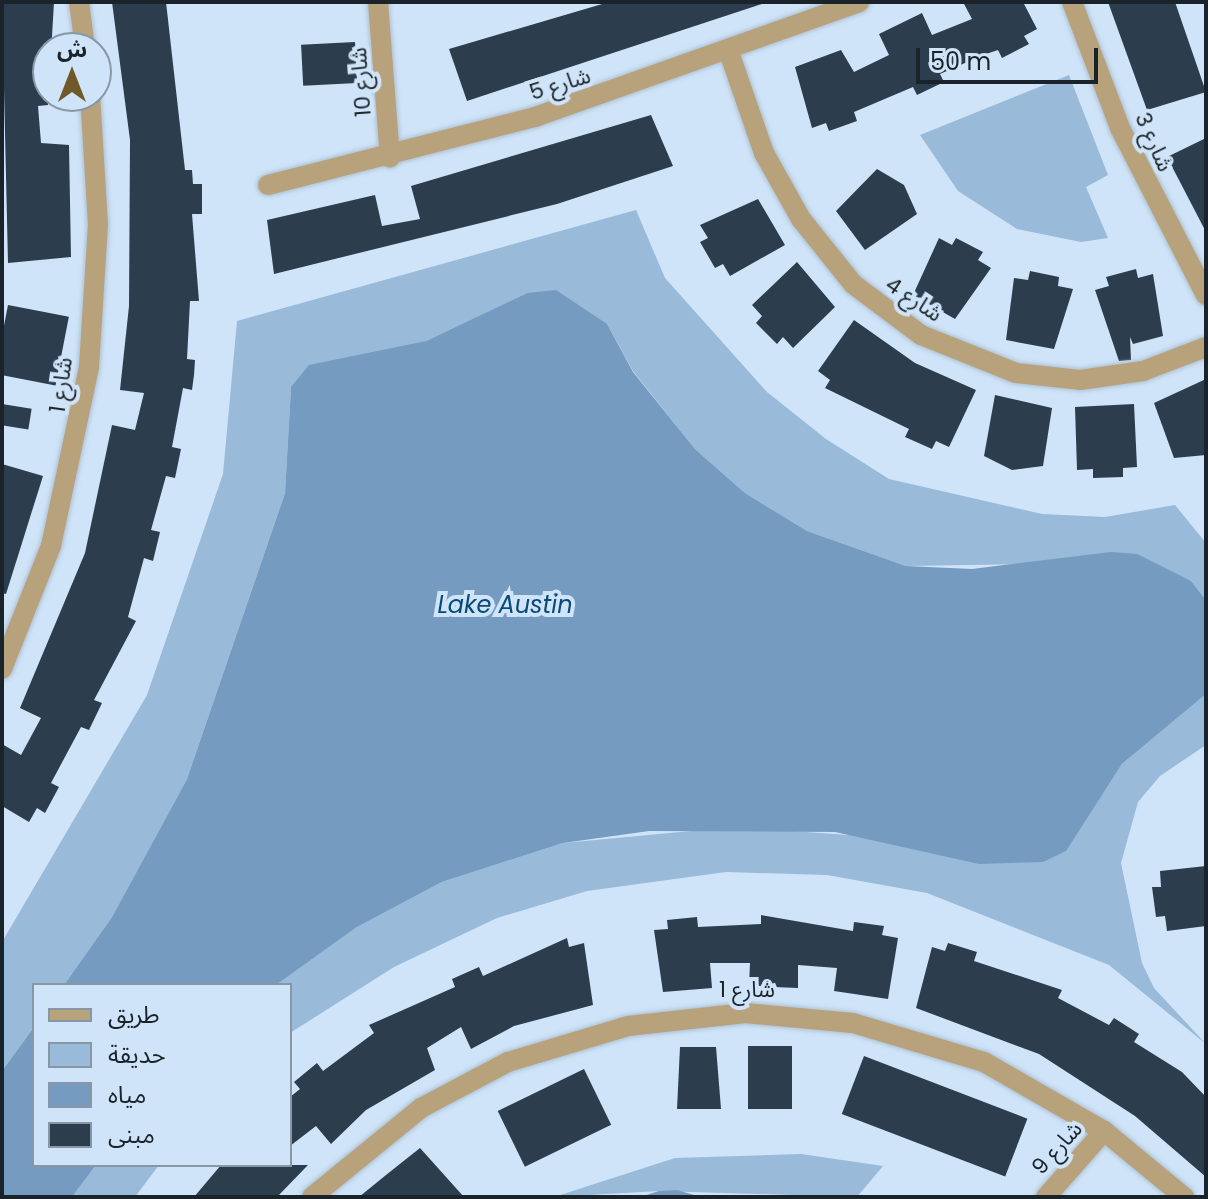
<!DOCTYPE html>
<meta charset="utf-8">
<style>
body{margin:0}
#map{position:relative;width:1208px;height:1199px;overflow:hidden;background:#cfe4f8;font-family:Poppins,"Noto Sans Arabic",sans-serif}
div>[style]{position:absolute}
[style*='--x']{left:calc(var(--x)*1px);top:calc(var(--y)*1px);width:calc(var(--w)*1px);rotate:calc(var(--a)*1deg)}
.green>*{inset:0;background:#99bad9}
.water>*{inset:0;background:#759cc0}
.building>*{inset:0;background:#2c3d4d;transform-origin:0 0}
.roads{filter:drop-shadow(0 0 2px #afc1d3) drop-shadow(0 0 2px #afc1d3)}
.street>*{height:20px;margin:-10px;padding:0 10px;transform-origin:10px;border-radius:10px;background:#b7a27c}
span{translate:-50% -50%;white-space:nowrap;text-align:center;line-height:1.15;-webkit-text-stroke:8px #cfe4f8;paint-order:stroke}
.street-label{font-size:22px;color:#1b232a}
.water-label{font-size:24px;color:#074977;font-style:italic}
.frame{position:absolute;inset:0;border:4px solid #1b232a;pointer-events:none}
.legend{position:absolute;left:32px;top:983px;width:260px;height:184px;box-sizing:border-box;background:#cfe4f8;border:2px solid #8797a6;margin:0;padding:10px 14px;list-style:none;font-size:24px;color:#1b232a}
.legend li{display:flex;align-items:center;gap:16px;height:40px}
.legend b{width:40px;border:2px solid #8797a6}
.north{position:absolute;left:32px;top:32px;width:80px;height:80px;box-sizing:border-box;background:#cfe4f8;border:2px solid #8797a6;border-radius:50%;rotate:0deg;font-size:22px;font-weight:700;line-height:32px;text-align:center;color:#1b232a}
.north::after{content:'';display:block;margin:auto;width:28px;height:36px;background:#705929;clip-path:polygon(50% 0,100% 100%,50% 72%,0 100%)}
.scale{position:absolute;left:916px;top:48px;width:182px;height:36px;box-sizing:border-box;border:4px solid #1b232a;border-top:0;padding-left:10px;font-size:24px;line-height:28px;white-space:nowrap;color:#1b232a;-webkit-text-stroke:6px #cfe4f8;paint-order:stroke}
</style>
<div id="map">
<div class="green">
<i style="clip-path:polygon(1069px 75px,1108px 175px,1086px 187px,1108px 238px,1081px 242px,1017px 229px,958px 191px,920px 135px)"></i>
<i style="clip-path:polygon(636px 210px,665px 278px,767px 392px,826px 439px,889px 479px,1042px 514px,1105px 517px,1175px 505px,1206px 543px,1206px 600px,1191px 581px,1026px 564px,906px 566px,807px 531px,745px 493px,695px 449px,633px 371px,607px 324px,527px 293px,426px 341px,291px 387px,285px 493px,187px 779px,112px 917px,64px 985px,34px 985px,34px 1027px,2px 1071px,2px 942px,147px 695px,223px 474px,237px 321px)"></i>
<i style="clip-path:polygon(1206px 694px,1206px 745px,1160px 776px,1138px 802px,1121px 863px,1142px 963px,1154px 988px,1206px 1044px,1109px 965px,927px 893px,827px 875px,726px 872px,587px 891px,497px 918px,394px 967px,290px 1033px,290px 985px,276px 985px,357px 927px,442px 882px,563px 843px,734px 827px,1066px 850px,1122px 764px)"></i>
<i style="clip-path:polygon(801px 1154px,883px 1166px,857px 1197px,659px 1191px,554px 1197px,675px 1158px)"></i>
<i style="clip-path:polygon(96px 1165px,159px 1165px,135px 1197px,72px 1197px)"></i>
</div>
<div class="water">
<i style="clip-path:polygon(556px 290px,607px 324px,633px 372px,695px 449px,745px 493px,807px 531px,906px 566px,972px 569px,1111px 552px,1137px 554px,1191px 581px,1206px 600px,1206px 694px,1122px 764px,1066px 851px,1043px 862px,979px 864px,835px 832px,649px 831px,563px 843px,442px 882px,357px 927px,276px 985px,64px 985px,112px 917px,187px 779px,285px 493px,291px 387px,309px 365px,426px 341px,527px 293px)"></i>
<i style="clip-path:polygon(34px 1027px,34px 1165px,96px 1165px,72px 1197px,2px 1197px,2px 1071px)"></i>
<i style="clip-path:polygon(677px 1190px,701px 1197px,640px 1197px,659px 1191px)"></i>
</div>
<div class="building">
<i style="clip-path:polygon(2px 2px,54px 2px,48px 105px,38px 106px,41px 143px,69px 145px,71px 257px,8px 263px)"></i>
<i style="clip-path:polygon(112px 2px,166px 2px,185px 170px,192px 170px,193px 184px,202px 184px,202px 214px,192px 214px,199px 301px,190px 301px,187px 359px,195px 360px,194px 375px,192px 390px,183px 388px,172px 447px,181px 449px,175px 478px,166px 476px,151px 530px,160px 532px,153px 561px,144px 558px,128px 617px,136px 621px,94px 700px,102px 703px,89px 730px,81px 727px,51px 783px,59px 787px,45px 813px,37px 808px,29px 822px,2px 806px,2px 744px,21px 755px,41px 718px,20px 708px,85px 553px,112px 425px,135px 430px,144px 393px,120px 390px,129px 306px,130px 140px)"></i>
<i style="clip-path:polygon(609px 2px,765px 3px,467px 101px,449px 49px)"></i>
<i style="clip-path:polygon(963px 2px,1023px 2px,1037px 29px,1024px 36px,1029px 44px,1002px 58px,998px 50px,983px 55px,940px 74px,944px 82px,917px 95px,913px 87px,854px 112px,857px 121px,829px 131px,826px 123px,812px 128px,795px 67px,841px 50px,854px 72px,889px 55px,879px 34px,922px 13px,932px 35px,972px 19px)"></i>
<i style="clip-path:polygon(1108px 2px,1175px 2px,1206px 92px,1147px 110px)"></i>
<i style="left:355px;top:42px;width:41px;height:54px;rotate:87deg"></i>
<i style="clip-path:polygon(651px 115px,673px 166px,557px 204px,274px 274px,267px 220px,375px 195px,382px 226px,420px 219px,411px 186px)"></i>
<i style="clip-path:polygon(1206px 138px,1206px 232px,1167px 157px)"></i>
<i style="clip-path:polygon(877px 169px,904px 185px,917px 214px,865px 250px,836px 211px)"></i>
<i style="clip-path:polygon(758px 199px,785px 245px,730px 276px,723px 264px,715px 268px,700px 242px,708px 238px,700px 225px)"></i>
<i style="clip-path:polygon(939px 238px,952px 245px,956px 238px,983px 252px,978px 260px,991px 268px,955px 319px,913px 295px)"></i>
<i style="clip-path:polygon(797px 262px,835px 307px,793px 348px,783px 337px,777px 344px,756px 323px,762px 316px,752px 305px)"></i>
<i style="clip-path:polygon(1136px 269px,1138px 278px,1153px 274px,1163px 336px,1133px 344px,1130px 337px,1131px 360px,1119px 361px,1095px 290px,1109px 286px,1106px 277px)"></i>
<i style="clip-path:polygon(1030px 271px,1059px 277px,1058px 286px,1073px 289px,1054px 349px,1006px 340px,1014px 278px,1028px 280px)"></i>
<i style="left:8px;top:305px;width:62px;height:70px;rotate:11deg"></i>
<i style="clip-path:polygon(854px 320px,915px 363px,976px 390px,949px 447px,936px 441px,932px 449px,905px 437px,909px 429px,825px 388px,830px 380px,818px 371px)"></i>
<i style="clip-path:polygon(1206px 379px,1206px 455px,1174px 458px,1154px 403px)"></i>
<i style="clip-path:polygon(995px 395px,1052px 408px,1043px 466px,1012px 470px,984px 456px)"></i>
<i style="left:2px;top:404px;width:30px;height:21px;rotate:9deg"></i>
<i style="clip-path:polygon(1134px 404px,1137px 467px,1123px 468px,1123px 477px,1093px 478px,1093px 469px,1077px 470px,1075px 407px)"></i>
<i style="clip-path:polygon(2px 464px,43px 476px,6px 594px,2px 593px)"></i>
<i style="clip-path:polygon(1206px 866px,1206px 926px,1167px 931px,1165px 916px,1156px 917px,1152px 887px,1161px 887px,1160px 871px)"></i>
<i style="clip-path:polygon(761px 915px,853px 931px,854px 922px,884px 926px,882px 935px,898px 938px,888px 999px,834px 991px,837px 968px,798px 965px,798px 988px,749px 986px,750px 963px,710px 963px,712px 988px,663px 992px,654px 930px,668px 929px,667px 920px,697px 917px,698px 927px,761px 924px)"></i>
<i style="clip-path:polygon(567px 938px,569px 947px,584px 943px,593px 1005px,514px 1026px,471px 1049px,461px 1027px,427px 1048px,435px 1070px,366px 1110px,331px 1144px,316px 1126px,290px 1146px,290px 1097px,300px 1089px,294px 1082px,317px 1063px,323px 1071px,374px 1033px,369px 1025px,455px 987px,452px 979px,479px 967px,483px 976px)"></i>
<i style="clip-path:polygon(948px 943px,977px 952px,974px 961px,1062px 990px,1058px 998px,1109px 1025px,1114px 1018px,1139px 1034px,1134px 1042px,1182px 1072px,1206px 1097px,1206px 1177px,1135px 1116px,1039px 1054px,916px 1008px,932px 947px,945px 951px)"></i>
<i style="left:748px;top:1046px;width:44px;height:63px"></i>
<i style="clip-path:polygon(680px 1047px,716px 1047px,721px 1109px,677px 1109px)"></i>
<i style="left:864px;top:1056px;width:175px;height:62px;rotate:21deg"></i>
<i style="left:584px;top:1069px;width:62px;height:96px;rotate:64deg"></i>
<i style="clip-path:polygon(420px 1148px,464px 1197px,359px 1197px,386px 1175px)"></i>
<i style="clip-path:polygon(221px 1165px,308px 1165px,277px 1197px,194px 1197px)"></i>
</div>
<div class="roads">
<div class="street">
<i style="--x:79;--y:2;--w:46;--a:82.6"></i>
<i style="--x:378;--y:2;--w:156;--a:85.6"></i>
<i style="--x:1072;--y:2;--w:135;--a:69.1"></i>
<i style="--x:1120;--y:128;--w:188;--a:62.8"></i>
<i style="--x:729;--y:52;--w:107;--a:70.9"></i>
<i style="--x:764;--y:153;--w:76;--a:60.7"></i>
<i style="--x:801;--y:219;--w:83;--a:51.3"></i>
<i style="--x:853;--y:284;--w:85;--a:36.9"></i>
<i style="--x:921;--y:335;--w:102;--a:21.8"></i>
<i style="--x:1016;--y:373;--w:64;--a:6.2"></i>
<i style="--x:1080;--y:380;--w:64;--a:-8.1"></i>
<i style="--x:1143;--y:371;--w:67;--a:-20.9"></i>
<i style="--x:268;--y:185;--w:276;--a:-14.3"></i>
<i style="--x:535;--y:117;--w:344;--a:-19.5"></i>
<i style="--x:2;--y:669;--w:132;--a:-68.3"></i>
<i style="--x:51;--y:546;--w:183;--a:-78"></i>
<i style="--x:89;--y:367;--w:142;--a:-86.4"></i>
<i style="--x:98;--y:225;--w:129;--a:-93.5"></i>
<i style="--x:312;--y:1197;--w:141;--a:-39.2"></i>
<i style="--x:421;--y:1108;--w:98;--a:-27.9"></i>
<i style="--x:508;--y:1062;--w:125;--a:-16.7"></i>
<i style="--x:628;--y:1026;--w:118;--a:-6.3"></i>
<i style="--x:745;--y:1013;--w:108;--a:5.3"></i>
<i style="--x:853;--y:1023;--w:137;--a:16.6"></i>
<i style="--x:984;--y:1062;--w:138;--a:29.9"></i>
<i style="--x:1104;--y:1131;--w:104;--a:39.5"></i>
<i style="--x:1046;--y:1197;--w:88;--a:-48.7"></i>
</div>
</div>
<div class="street-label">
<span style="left:361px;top:82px;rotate:-94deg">شارع 10</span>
<span style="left:560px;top:84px;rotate:-17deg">شارع 5</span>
<span style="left:1154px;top:142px;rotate:66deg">شارع 3</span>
<span style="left:914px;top:299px;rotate:34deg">شارع 4</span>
<span style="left:61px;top:385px;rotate:-82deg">شارع 1</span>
<span style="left:747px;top:990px">شارع 1</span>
<span style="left:1057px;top:1148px;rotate:-48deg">شارع 9</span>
</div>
<div class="water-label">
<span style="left:505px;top:605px">Lake Austin</span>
</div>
<div class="frame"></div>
<ul class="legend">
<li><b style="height:10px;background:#b7a27c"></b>طريق</li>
<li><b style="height:22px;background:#99bad9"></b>حديقة</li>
<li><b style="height:22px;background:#759cc0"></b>مياه</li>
<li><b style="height:22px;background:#2c3d4d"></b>مبنى</li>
</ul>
<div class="north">ش</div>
<div class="scale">50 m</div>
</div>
